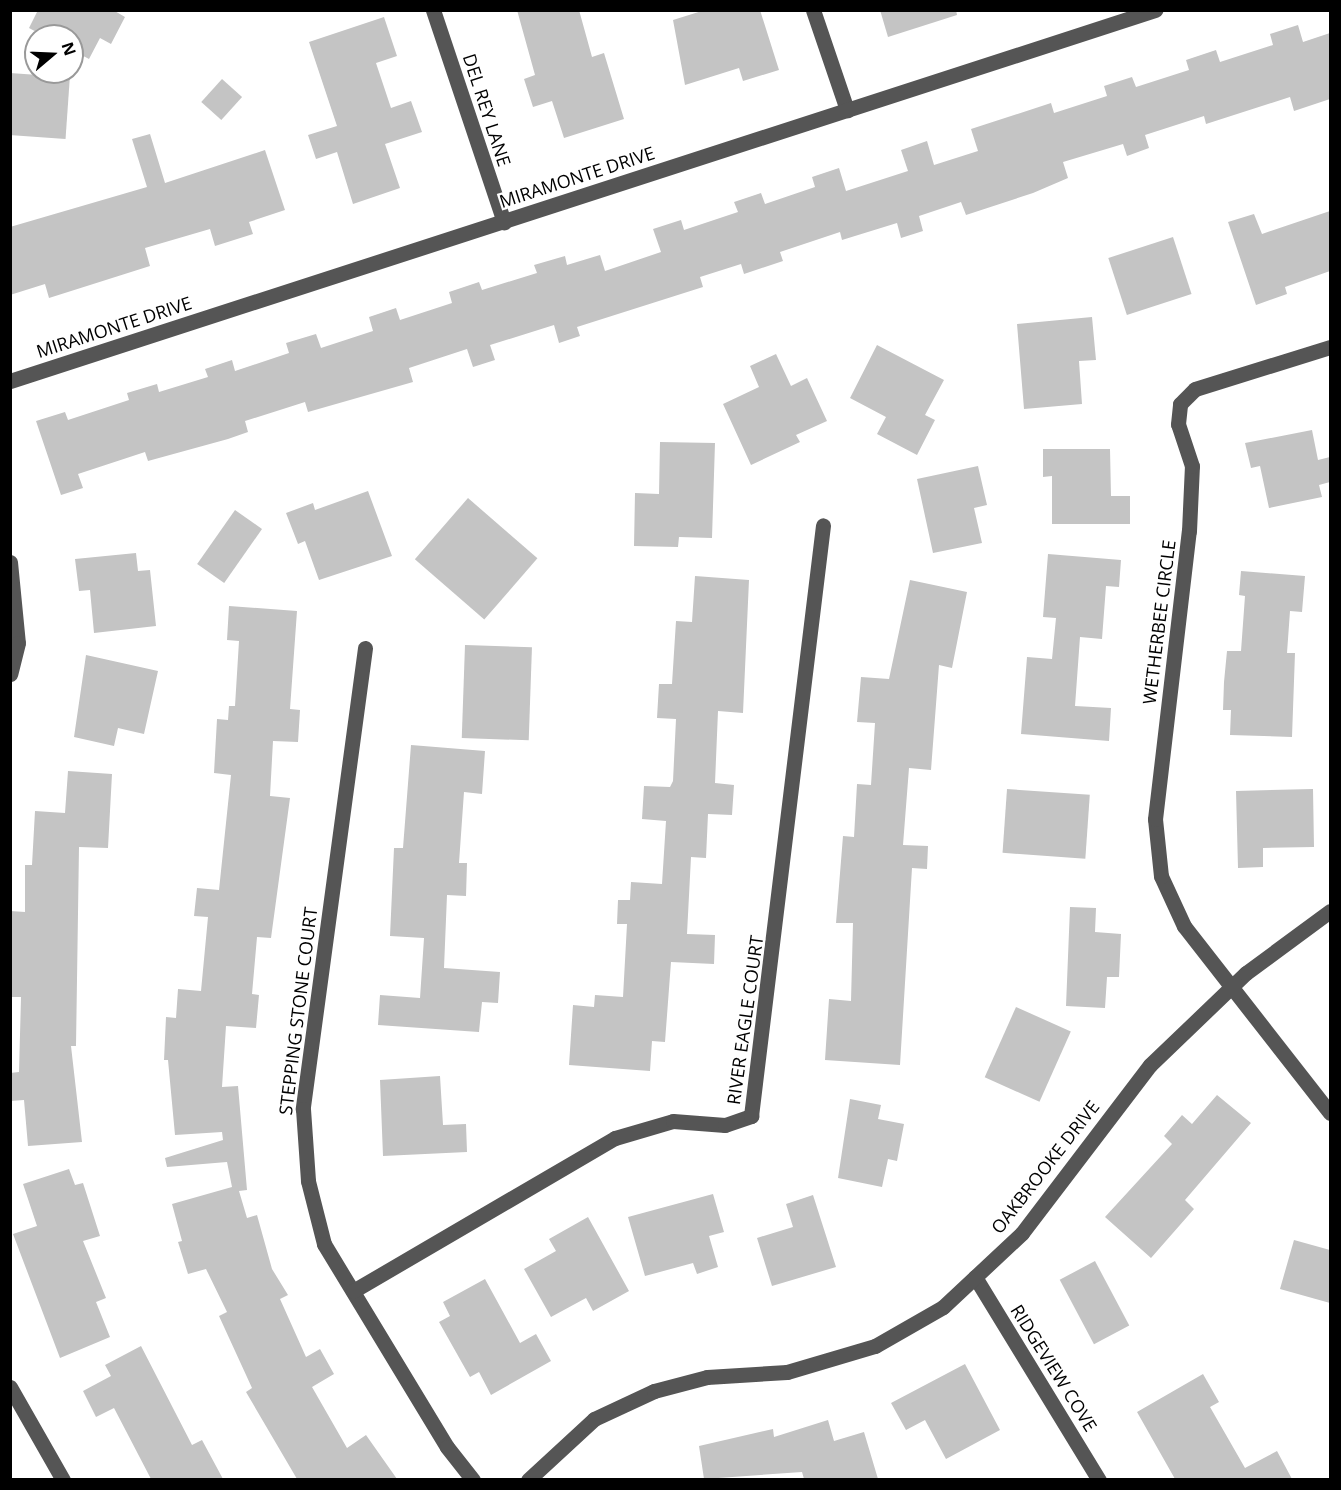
<!DOCTYPE html>
<style>
body{margin:0}
#map{position:relative;width:1341px;height:1490px;overflow:hidden;background:#fff;font-family:"Open Sans",sans-serif}
div>[style]{position:absolute}
[style*='--x']{left:calc(var(--x)*1px);top:calc(var(--y)*1px);width:calc(var(--w)*1px);rotate:calc(var(--a)*1deg)}
.building>*{inset:0;background:#c4c4c4;transform-origin:0 0}
.minor>*{height:15px;margin:-7.5px;padding:0 7.5px;transform-origin:7.5px;border-radius:7.5px;background:#555}
span{translate:-50% -50%;white-space:nowrap;text-align:center;line-height:1.15;-webkit-text-stroke:4.5px #fff;paint-order:stroke}
.street-label{font-size:18px;color:#000}
.frame{position:absolute;inset:0;border:12px solid #000;pointer-events:none}
.north{position:absolute;left:24px;top:24px;width:60px;height:60px;box-sizing:border-box;background:#fff;border:2px solid #999;border-radius:50%;rotate:71deg;font-size:16px;font-weight:700;line-height:24px;text-align:center;color:#000}
.north::after{content:'';display:block;margin:auto;width:21px;height:27px;background:#000;clip-path:polygon(50% 0,100% 100%,50% 72%,0 100%)}
</style>
<div id="map">
<div class="building">
<i style="clip-path:polygon(38px 10px,113px 10px,125px 17px,111px 44px,100px 38px,89px 59px,72px 50px,72px 36px,44px 36px,29px 28px)"></i>
<i style="clip-path:polygon(517px 10px,579px 10px,592px 57px,604px 53px,624px 119px,564px 138px,552px 101px,533px 107px,524px 79px,535px 75px)"></i>
<i style="clip-path:polygon(705px 10px,760px 10px,779px 70px,743px 81px,739px 68px,685px 85px,673px 20px)"></i>
<i style="clip-path:polygon(880px 10px,956px 10px,957px 15px,888px 37px)"></i>
<i style="clip-path:polygon(384px 17px,397px 56px,376px 63px,391px 108px,411px 101px,422px 132px,385px 144px,400px 188px,353px 204px,337px 152px,316px 159px,308px 135px,337px 126px,309px 42px)"></i>
<i style="clip-path:polygon(1298px 25px,1303px 42px,1330px 33px,1330px 99px,1294px 111px,1290px 97px,1206px 124px,1204px 116px,1145px 135px,1149px 148px,1127px 156px,1123px 144px,1063px 162px,1068px 178px,1033px 193px,966px 215px,961px 202px,919px 216px,923px 231px,901px 238px,897px 223px,842px 240px,840px 232px,780px 252px,783px 261px,744px 274px,741px 264px,700px 277px,703px 287px,577px 327px,580px 336px,559px 343px,554px 325px,490px 345px,495px 360px,473px 367px,467px 349px,409px 368px,413px 382px,308px 412px,305px 402px,245px 421px,248px 432px,228px 439px,148px 461px,145px 452px,78px 474px,83px 488px,61px 495px,36px 421px,65px 412px,68px 420px,129px 400px,127px 393px,157px 384px,159px 392px,208px 377px,205px 369px,232px 360px,235px 371px,289px 353px,286px 343px,316px 334px,321px 348px,373px 331px,369px 317px,396px 308px,400px 320px,452px 303px,449px 292px,479px 282px,482px 290px,537px 273px,534px 265px,565px 256px,567px 265px,600px 255px,605px 271px,661px 252px,653px 229px,681px 220px,684px 230px,738px 212px,734px 202px,761px 193px,765px 204px,815px 187px,812px 177px,839px 168px,846px 191px,908px 171px,901px 150px,927px 141px,934px 165px,978px 151px,971px 129px,1051px 103px,1054px 113px,1107px 96px,1104px 86px,1132px 77px,1136px 87px,1189px 70px,1186px 60px,1216px 50px,1220px 62px,1273px 45px,1270px 34px)"></i>
<i style="left:10px;top:73px;width:60px;height:62px;rotate:4deg"></i>
<i style="left:222px;top:79px;width:27px;height:31px;rotate:42deg"></i>
<i style="clip-path:polygon(150px 134px,165px 183px,265px 150px,285px 210px,249px 222px,253px 234px,215px 246px,210px 229px,145px 248px,150px 266px,49px 298px,45px 284px,10px 295px,10px 227px,147px 187px,132px 139px)"></i>
<i style="clip-path:polygon(1330px 211px,1330px 271px,1285px 287px,1287px 294px,1256px 305px,1228px 222px,1254px 214px,1262px 234px)"></i>
<i style="left:1173px;top:237px;width:60px;height:68px;rotate:72deg"></i>
<i style="clip-path:polygon(1092px 317px,1096px 360px,1079px 361px,1082px 404px,1024px 409px,1017px 324px)"></i>
<i style="clip-path:polygon(877px 345px,944px 380px,925px 415px,935px 420px,917px 455px,877px 434px,886px 417px,850px 398px)"></i>
<i style="clip-path:polygon(776px 354px,791px 386px,807px 378px,827px 421px,796px 435px,800px 442px,751px 465px,723px 404px,759px 387px,750px 366px)"></i>
<i style="clip-path:polygon(1312px 430px,1318px 460px,1330px 457px,1330px 482px,1319px 485px,1322px 497px,1269px 508px,1260px 466px,1251px 468px,1245px 443px)"></i>
<i style="clip-path:polygon(660px 442px,715px 443px,712px 538px,679px 537px,678px 547px,634px 546px,635px 493px,659px 494px)"></i>
<i style="clip-path:polygon(1043px 449px,1110px 449px,1111px 496px,1130px 496px,1130px 524px,1052px 524px,1052px 476px,1043px 477px)"></i>
<i style="clip-path:polygon(978px 466px,987px 505px,974px 508px,982px 543px,933px 553px,917px 479px)"></i>
<i style="clip-path:polygon(368px 491px,392px 556px,319px 580px,305px 541px,298px 544px,286px 513px,313px 503px,315px 510px)"></i>
<i style="left:468px;top:498px;width:92px;height:81px;rotate:41deg"></i>
<i style="left:235px;top:510px;width:33px;height:66px;rotate:35deg"></i>
<i style="clip-path:polygon(136px 553px,138px 571px,150px 570px,156px 626px,94px 633px,90px 590px,79px 591px,75px 559px)"></i>
<i style="clip-path:polygon(1048px 554px,1121px 560px,1119px 587px,1106px 586px,1102px 639px,1080px 637px,1075px 706px,1111px 708px,1109px 741px,1021px 734px,1027px 657px,1052px 659px,1056px 618px,1043px 617px)"></i>
<i style="clip-path:polygon(1241px 571px,1305px 576px,1302px 612px,1290px 611px,1287px 653px,1295px 653px,1292px 737px,1230px 735px,1231px 710px,1223px 710px,1224px 682px,1227px 651px,1241px 651px,1245px 596px,1239px 595px)"></i>
<i style="clip-path:polygon(695px 576px,749px 580px,743px 713px,718px 711px,715px 783px,734px 785px,732px 815px,708px 814px,706px 858px,691px 857px,687px 934px,715px 935px,714px 964px,671px 962px,665px 1042px,652px 1041px,650px 1071px,569px 1065px,573px 1005px,594px 1007px,595px 995px,623px 997px,627px 924px,617px 924px,618px 900px,630px 900px,631px 882px,662px 884px,666px 821px,642px 819px,644px 786px,670px 787px,673px 781px,676px 719px,657px 718px,659px 684px,672px 684px,676px 621px,692px 622px)"></i>
<i style="clip-path:polygon(910px 580px,967px 592px,952px 668px,939px 665px,931px 770px,909px 768px,903px 845px,928px 846px,927px 869px,912px 868px,900px 1065px,825px 1060px,829px 999px,851px 1001px,853px 923px,836px 923px,843px 836px,854px 837px,857px 784px,871px 785px,875px 723px,857px 722px,861px 677px,889px 679px)"></i>
<i style="clip-path:polygon(229px 606px,297px 611px,290px 709px,300px 710px,298px 742px,273px 741px,270px 796px,290px 798px,271px 938px,257px 937px,252px 994px,259px 995px,256px 1028px,226px 1026px,222px 1087px,238px 1086px,247px 1190px,239px 1191px,247px 1218px,257px 1215px,272px 1269px,288px 1295px,280px 1299px,306px 1357px,320px 1349px,334px 1374px,312px 1387px,347px 1448px,366px 1435px,397px 1479px,297px 1479px,246px 1392px,252px 1388px,219px 1316px,227px 1312px,206px 1269px,188px 1274px,178px 1242px,182px 1241px,172px 1204px,232px 1187px,227px 1162px,167px 1167px,165px 1158px,223px 1140px,222px 1132px,175px 1135px,168px 1060px,164px 1060px,166px 1017px,176px 1018px,178px 989px,201px 991px,208px 917px,194px 916px,197px 888px,219px 890px,231px 775px,214px 773px,217px 719px,228px 720px,229px 706px,235px 706px,239px 641px,227px 640px)"></i>
<i style="left:465px;top:645px;width:67px;height:93px;rotate:2deg"></i>
<i style="clip-path:polygon(86px 655px,158px 671px,144px 734px,118px 728px,114px 746px,74px 737px)"></i>
<i style="clip-path:polygon(411px 745px,485px 751px,482px 794px,464px 792px,459px 863px,467px 863px,466px 896px,447px 895px,444px 968px,500px 972px,498px 1003px,482px 1002px,479px 1032px,378px 1025px,380px 995px,420px 998px,424px 938px,390px 936px,394px 848px,403px 848px)"></i>
<i style="clip-path:polygon(68px 771px,112px 774px,108px 848px,79px 847px,76px 1046px,71px 1046px,82px 1142px,28px 1146px,24px 1100px,10px 1101px,10px 1073px,19px 1072px,21px 997px,10px 997px,10px 911px,25px 912px,25px 865px,32px 865px,35px 811px,65px 813px)"></i>
<i style="left:1007px;top:789px;width:83px;height:64px;rotate:4deg"></i>
<i style="clip-path:polygon(1313px 789px,1314px 847px,1263px 848px,1263px 867px,1238px 868px,1236px 791px)"></i>
<i style="clip-path:polygon(1070px 907px,1096px 908px,1095px 932px,1121px 934px,1119px 977px,1107px 977px,1105px 1008px,1066px 1006px)"></i>
<i style="left:1016px;top:1007px;width:60px;height:77px;rotate:24deg"></i>
<i style="clip-path:polygon(440px 1076px,443px 1125px,466px 1124px,467px 1152px,383px 1156px,380px 1080px)"></i>
<i style="clip-path:polygon(1217px 1095px,1251px 1123px,1185px 1200px,1194px 1209px,1151px 1258px,1105px 1217px,1172px 1144px,1164px 1136px,1182px 1115px,1192px 1124px)"></i>
<i style="clip-path:polygon(850px 1099px,881px 1105px,878px 1119px,904px 1124px,897px 1161px,888px 1159px,882px 1187px,838px 1178px)"></i>
<i style="clip-path:polygon(69px 1169px,75px 1185px,83px 1183px,100px 1236px,83px 1241px,106px 1298px,96px 1302px,110px 1337px,60px 1358px,13px 1234px,37px 1226px,23px 1184px)"></i>
<i style="clip-path:polygon(713px 1194px,724px 1232px,709px 1236px,718px 1267px,697px 1274px,693px 1263px,645px 1276px,628px 1217px)"></i>
<i style="clip-path:polygon(813px 1195px,836px 1267px,772px 1286px,757px 1238px,793px 1227px,786px 1204px)"></i>
<i style="clip-path:polygon(588px 1217px,629px 1291px,593px 1311px,586px 1298px,551px 1317px,524px 1269px,556px 1251px,549px 1239px)"></i>
<i style="clip-path:polygon(1294px 1240px,1330px 1250px,1330px 1303px,1280px 1289px)"></i>
<i style="left:1095px;top:1261px;width:73px;height:40px;rotate:62deg"></i>
<i style="clip-path:polygon(485px 1279px,520px 1343px,536px 1334px,551px 1361px,491px 1395px,479px 1372px,470px 1377px,439px 1322px,450px 1316px,443px 1302px)"></i>
<i style="clip-path:polygon(141px 1346px,192px 1445px,202px 1440px,223px 1479px,151px 1479px,114px 1408px,96px 1417px,83px 1391px,111px 1376px,105px 1365px)"></i>
<i style="clip-path:polygon(965px 1364px,1000px 1430px,946px 1459px,925px 1420px,906px 1430px,891px 1403px)"></i>
<i style="clip-path:polygon(1203px 1374px,1219px 1402px,1210px 1407px,1245px 1468px,1277px 1451px,1292px 1479px,1175px 1479px,1137px 1412px)"></i>
<i style="clip-path:polygon(828px 1420px,834px 1441px,864px 1432px,878px 1479px,804px 1479px,802px 1472px,704px 1479px,699px 1446px,773px 1429px,774px 1437px)"></i>
</div>
<div class="minor">
<i style="--x:433;--y:10;--w:224;--a:71.5"></i>
<i style="--x:813;--y:10;--w:106;--a:71.2"></i>
<i style="--x:10;--y:381;--w:1204;--a:-17.95"></i>
<i style="--x:10;--y:562;--w:81;--a:84.4"></i>
<i style="--x:18;--y:643;--w:32;--a:104"></i>
<i style="--x:365;--y:648;--w:465;--a:97.7"></i>
<i style="--x:303;--y:1109;--w:72;--a:86"></i>
<i style="--x:308;--y:1181;--w:65;--a:75.7"></i>
<i style="--x:324;--y:1244;--w:237;--a:58.8"></i>
<i style="--x:447;--y:1447;--w:42;--a:51.8"></i>
<i style="--x:1330;--y:1113;--w:237;--a:-128"></i>
<i style="--x:1184;--y:926;--w:55;--a:-114.7"></i>
<i style="--x:1161;--y:876;--w:57;--a:-96"></i>
<i style="--x:1155;--y:819;--w:290;--a:-83.3"></i>
<i style="--x:1189;--y:531;--w:65;--a:-87.4"></i>
<i style="--x:1192;--y:466;--w:44;--a:-108.4"></i>
<i style="--x:1178;--y:424;--w:20;--a:-84"></i>
<i style="--x:1180;--y:404;--w:21;--a:-45"></i>
<i style="--x:1195;--y:389;--w:141;--a:-17.3"></i>
<i style="--x:975;--y:1277;--w:238;--a:58.6"></i>
<i style="--x:353;--y:1291;--w:303;--a:-30.3"></i>
<i style="--x:615;--y:1138;--w:60;--a:-16.3"></i>
<i style="--x:673;--y:1121;--w:52;--a:4.4"></i>
<i style="--x:725;--y:1125;--w:28;--a:-19"></i>
<i style="--x:751;--y:1116;--w:595;--a:-83.05"></i>
<i style="--x:10;--y:1387;--w:107;--a:60.3"></i>
<i style="--x:528;--y:1480;--w:90;--a:-42.7"></i>
<i style="--x:594;--y:1419;--w:66;--a:-25"></i>
<i style="--x:654;--y:1391;--w:55;--a:-14.8"></i>
<i style="--x:707;--y:1377;--w:80;--a:-3.6"></i>
<i style="--x:787;--y:1372;--w:92;--a:-16.5"></i>
<i style="--x:875;--y:1346;--w:78;--a:-29.8"></i>
<i style="--x:943;--y:1307;--w:108;--a:-43.1"></i>
<i style="--x:1022;--y:1233;--w:211;--a:-52.7"></i>
<i style="--x:1150;--y:1065;--w:133;--a:-43.8"></i>
<i style="--x:1246;--y:973;--w:104;--a:-36.4"></i>
</div>
<div class="street-label">
<span style="left:487px;top:110px;rotate:72deg">DEL REY LANE</span>
<span style="left:577px;top:177px;rotate:-18deg">MIRAMONTE DRIVE</span>
<span style="left:114px;top:327px;rotate:-18deg">MIRAMONTE DRIVE</span>
<span style="left:1159px;top:622px;rotate:-83deg">WETHERBEE CIRCLE</span>
<span style="left:298px;top:1011px;rotate:-83deg">STEPPING STONE COURT</span>
<span style="left:745px;top:1020px;rotate:-82deg">RIVER EAGLE COURT</span>
<span style="left:1045px;top:1167px;rotate:-52deg">OAKBROOKE DRIVE</span>
<span style="left:1054px;top:1368px;rotate:58deg">RIDGEVIEW COVE</span>
</div>
<div class="frame"></div>
<div class="north">N</div>
</div>
